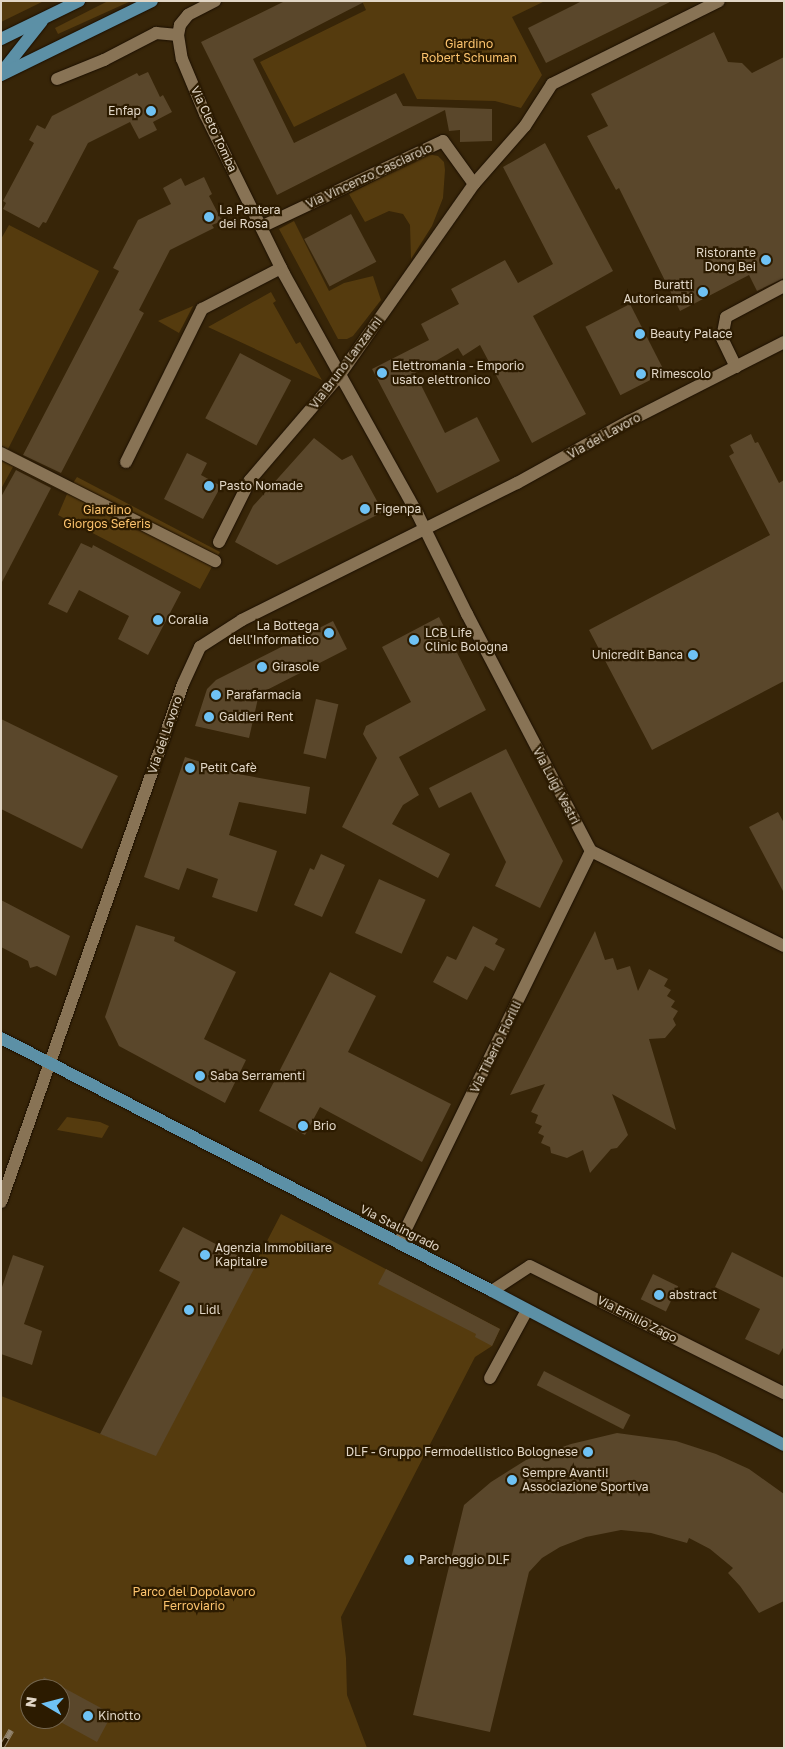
<!DOCTYPE html>
<meta charset="utf-8">
<style>
body{margin:0}
#map{position:relative;width:785px;height:1749px;overflow:hidden;background:#372508;font-family:"Golos Text",sans-serif}
div>[style]{position:absolute}
[style*='--x']{left:calc(var(--x)*1px);top:calc(var(--y)*1px);width:calc(var(--w)*1px);rotate:calc(var(--a)*1deg)}
.green>*{inset:0;background:#553b0e}
.building>*{inset:0;background:#5a472b;transform-origin:0 0}
.roads{filter:drop-shadow(0 0 1px #1b0f00) drop-shadow(0 0 1px #1b0f00)}
.minor>*{height:12px;margin:-6px;padding:0 6px;transform-origin:6px;border-radius:6px;background:#887355}
.major>*{height:12px;margin:-6px;padding:0 6px;transform-origin:6px;border-radius:6px;background:#5c90a6}
.rail>*{height:5.5px;margin-top:-2.75px;transform-origin:0;background:repeating-linear-gradient(90deg,#2c1b00 0 11px,#93856f 0 22px);box-sizing:border-box;border-block:1px solid #93856f}
.dots>*{width:14px;height:14px;translate:-50% -50%;box-sizing:border-box;border:2px solid #2c1b00;border-radius:50%}
span{translate:-50% -50%;white-space:nowrap;text-align:center;line-height:1.15;-webkit-text-stroke:4.5px #2c1b00;paint-order:stroke}
.park-label{font-size:12px;color:#fdc46e}
.poi-label{font-size:12px;color:#e1d6c6}
.right{translate:-100% -50%;text-align:right}
.left{translate:0 -50%;text-align:left}
.street-label{font-size:12px;color:#e1d6c6}
.frame{position:absolute;inset:0;border:2px solid #e1d6c6;pointer-events:none}
.north{position:absolute;left:20px;top:1679px;width:50px;height:50px;box-sizing:border-box;background:#2c1b00;border:1px solid #74664f;border-radius:50%;rotate:278deg;font-size:14px;font-weight:700;line-height:20px;text-align:center;color:#e1d6c6}
.north::after{content:'';display:block;margin:auto;width:18px;height:22px;background:#6fc2f4;clip-path:polygon(50% 0,100% 100%,50% 72%,0 100%)}
</style>
<div id="map">
<div class="green">
<i style="clip-path:polygon(1px 1px,44px 1px,1px 22px)"></i>
<i style="clip-path:polygon(108px 1px,131px 1px,58px 34px,55px 28px)"></i>
<i style="clip-path:polygon(362px 1px,545px 1px,512px 17px,542px 75px,521px 108px,495px 101px,417px 99px,404px 73px,294px 127px,260px 62px,366px 10px)"></i>
<i style="clip-path:polygon(427px 154px,438px 156px,444px 162px,445px 170px,443px 198px,432px 226px,411px 259px,410px 225px,403px 214px,389px 211px,365px 222px,349px 194px)"></i>
<i style="clip-path:polygon(294px 221px,329px 291px,344px 283px,373px 276px,381px 300px,353px 336px,347px 339px,338px 339px,279px 229px)"></i>
<i style="clip-path:polygon(9px 225px,99px 271px,8px 449px,73px 483px,77px 477px,220px 552px,200px 589px,58px 515px,67px 494px,13px 467px,1px 489px,1px 239px)"></i>
<i style="clip-path:polygon(271px 292px,276px 301px,273px 303px,296px 344px,300px 342px,322px 380px,208px 327px)"></i>
<i style="clip-path:polygon(193px 306px,179px 333px,158px 321px)"></i>
<i style="clip-path:polygon(67px 1117px,100px 1122px,109px 1126px,102px 1138px,57px 1130px)"></i>
<i style="clip-path:polygon(evenodd,281px 1214px,500px 1329px,492px 1346px,475px 1357px,341px 1617px,346px 1658px,347px 1695px,367px 1748px,1px 1748px,1px 1396px,156px 1455px,281px 1214px,30px 1689px,60px 1689px,60px 1719px,30px 1719px,30px 1689px)"></i>
</div>
<div class="building">
<i style="clip-path:polygon(285px 1px,366px 1px,253px 59px,294px 143px,396px 93px,403px 106px,492px 109px,492px 141px,460px 142px,460px 130px,449px 131px,445px 110px,277px 195px,201px 42px)"></i>
<i style="clip-path:polygon(582px 1px,672px 1px,546px 63px,528px 28px)"></i>
<i style="clip-path:polygon(714px 32px,728px 62px,742px 63px,752px 73px,784px 57px,784px 278px,757px 291px,749px 275px,680px 311px,619px 188px,616px 190px,587px 136px,608px 126px,591px 94px)"></i>
<i style="clip-path:polygon(148px 72px,160px 97px,163px 95px,172px 112px,153px 122px,157px 130px,139px 139px,130px 122px,88px 143px,46px 223px,43px 222px,39px 228px,3px 209px,6px 203px,3px 201px,34px 143px,29px 140px,37px 125px,45px 129px,52px 116px,137px 73px,139px 76px)"></i>
<i style="clip-path:polygon(545px 143px,613px 271px,533px 316px,586px 414px,532px 443px,480px 345px,463px 356px,458px 348px,415px 373px,445px 433px,477px 417px,500px 461px,437px 493px,372px 369px,429px 340px,421px 324px,459px 304px,451px 289px,505px 260px,518px 283px,553px 264px,503px 167px)"></i>
<i style="clip-path:polygon(204px 177px,212px 194px,209px 196px,222px 221px,212px 225px,214px 228px,170px 250px,139px 310px,144px 313px,61px 473px,23px 455px,119px 271px,113px 268px,138px 220px,171px 204px,163px 188px,181px 178px,185px 186px)"></i>
<i style="left:351px;top:214px;width:54px;height:53px;rotate:62deg"></i>
<i style="left:630px;top:304px;width:77px;height:50px;rotate:63deg"></i>
<i style="left:240px;top:353px;width:58px;height:74px;rotate:28deg"></i>
<i style="clip-path:polygon(751px 434px,755px 443px,758px 442px,779px 483px,784px 480px,784px 681px,652px 750px,589px 630px,770px 535px,729px 456px,734px 453px,730px 445px)"></i>
<i style="clip-path:polygon(314px 438px,342px 460px,352px 455px,383px 512px,277px 565px,235px 542px,253px 506px)"></i>
<i style="clip-path:polygon(187px 453px,207px 463px,201px 475px,221px 486px,203px 519px,164px 499px)"></i>
<i style="clip-path:polygon(16px 470px,51px 488px,1px 584px,1px 497px)"></i>
<i style="clip-path:polygon(81px 543px,92px 548px,93px 545px,181px 592px,148px 655px,118px 639px,129px 616px,79px 590px,67px 613px,48px 604px)"></i>
<i style="clip-path:polygon(439px 617px,486px 710px,399px 757px,419px 795px,403px 805px,392px 824px,450px 854px,438px 878px,342px 827px,377px 758px,363px 734px,366px 726px,411px 702px,382px 647px)"></i>
<i style="clip-path:polygon(333px 621px,347px 649px,259px 694px,249px 738px,195px 726px,207px 689px,216px 680px)"></i>
<i style="left:316px;top:699px;width:23px;height:56px;rotate:13deg"></i>
<i style="clip-path:polygon(1px 719px,118px 776px,82px 849px,1px 809px)"></i>
<i style="clip-path:polygon(506px 749px,563px 861px,540px 908px,495px 886px,506px 862px,471px 792px,439px 808px,429px 788px)"></i>
<i style="clip-path:polygon(185px 757px,238px 774px,310px 787px,306px 814px,239px 802px,229px 835px,277px 851px,257px 912px,212px 897px,218px 879px,187px 868px,179px 890px,144px 877px)"></i>
<i style="clip-path:polygon(778px 812px,784px 823px,784px 893px,749px 827px)"></i>
<i style="clip-path:polygon(321px 854px,345px 865px,322px 917px,294px 905px,310px 868px,314px 870px)"></i>
<i style="left:379px;top:879px;width:51px;height:59px;rotate:24deg"></i>
<i style="clip-path:polygon(1px 900px,70px 936px,56px 976px,37px 966px,30px 968px,28px 961px,1px 947px)"></i>
<i style="clip-path:polygon(136px 925px,175px 937px,174px 941px,236px 972px,204px 1039px,246px 1060px,225px 1103px,119px 1046px,105px 1017px)"></i>
<i style="clip-path:polygon(473px 926px,498px 939px,495px 944px,505px 949px,494px 971px,485px 966px,467px 1000px,433px 982px,447px 956px,456px 960px)"></i>
<i style="clip-path:polygon(595px 931px,605px 960px,613px 958px,617px 970px,630px 966px,638px 991px,649px 969px,668px 979px,664px 986px,671px 990px,667px 996px,675px 1001px,671px 1007px,678px 1011px,673px 1019px,676px 1025px,665px 1038px,649px 1039px,676px 1130px,612px 1094px,628px 1135px,617px 1148px,611px 1149px,590px 1173px,583px 1150px,567px 1158px,551px 1153px,550px 1147px,541px 1143px,544px 1136px,538px 1133px,542px 1126px,535px 1123px,538px 1115px,531px 1112px,545px 1084px,510px 1095px)"></i>
<i style="clip-path:polygon(330px 972px,376px 996px,348px 1052px,451px 1104px,422px 1162px,320px 1107px,305px 1135px,259px 1111px)"></i>
<i style="clip-path:polygon(183px 1227px,256px 1265px,156px 1456px,100px 1434px,180px 1282px,159px 1271px)"></i>
<i style="clip-path:polygon(732px 1252px,784px 1278px,784px 1346px,779px 1355px,745px 1339px,760px 1309px,715px 1287px)"></i>
<i style="clip-path:polygon(13px 1255px,44px 1266px,24px 1324px,42px 1331px,32px 1365px,1px 1354px,1px 1290px)"></i>
<i style="clip-path:polygon(386px 1269px,500px 1329px,492px 1346px,475px 1337px,476px 1334px,378px 1284px)"></i>
<i style="left:653px;top:1274px;width:28px;height:28px;rotate:26deg"></i>
<i style="left:544px;top:1371px;width:97px;height:16px;rotate:27deg"></i>
<i style="clip-path:polygon(617px 1433px,676px 1441px,716px 1454px,749px 1469px,784px 1494px,784px 1601px,759px 1613px,740px 1586px,728px 1573px,733px 1568px,710px 1549px,689px 1538px,687px 1543px,651px 1533px,621px 1530px,586px 1537px,560px 1547px,542px 1558px,529px 1572px,490px 1732px,413px 1715px,464px 1505px,491px 1482px,526px 1460px,571px 1444px)"></i>
<i style="clip-path:polygon(44px 1677px,112px 1714px,97px 1742px,55px 1719px,60px 1719px,60px 1689px,37px 1689px)"></i>
</div>
<div class="roads">
<div class="minor">
<i style="--x:215;--y:1;--w:30;--a:153"></i>
<i style="--x:188;--y:15;--w:13;--a:129"></i>
<i style="--x:180;--y:25;--w:10;--a:101"></i>
<i style="--x:178;--y:35;--w:24;--a:81"></i>
<i style="--x:182;--y:59;--w:60;--a:67.3"></i>
<i style="--x:205;--y:114;--w:178;--a:63.7"></i>
<i style="--x:284;--y:274;--w:274;--a:60.9"></i>
<i style="--x:417;--y:513;--w:113;--a:63.7"></i>
<i style="--x:467;--y:614;--w:267;--a:62.4"></i>
<i style="--x:591;--y:851;--w:215;--a:26.2"></i>
<i style="--x:57;--y:79;--w:51;--a:-22"></i>
<i style="--x:104;--y:60;--w:59;--a:-27.4"></i>
<i style="--x:156;--y:33;--w:22;--a:5"></i>
<i style="--x:261;--y:227;--w:201;--a:-25.3"></i>
<i style="--x:443;--y:141;--w:53;--a:54.2"></i>
<i style="--x:736;--y:367;--w:32;--a:-116"></i>
<i style="--x:722;--y:338;--w:21;--a:-79"></i>
<i style="--x:726;--y:317;--w:66;--a:-28.1"></i>
<i style="--x:1;--y:453;--w:240;--a:26.8"></i>
<i style="--x:126;--y:462;--w:171;--a:-63.6"></i>
<i style="--x:202;--y:309;--w:89;--a:-27.4"></i>
<i style="--x:219;--y:542;--w:69;--a:-63.4"></i>
<i style="--x:250;--y:480;--w:137;--a:-49.4"></i>
<i style="--x:339;--y:376;--w:235;--a:-54.9"></i>
<i style="--x:474;--y:184;--w:77;--a:-48.7"></i>
<i style="--x:525;--y:126;--w:50;--a:-57.3"></i>
<i style="--x:552;--y:84;--w:186;--a:-26.4"></i>
<i style="--x:1;--y:1202;--w:549;--a:-70.64"></i>
<i style="--x:183;--y:684;--w:41;--a:-65.3"></i>
<i style="--x:200;--y:647;--w:50;--a:-32.7"></i>
<i style="--x:242;--y:620;--w:307;--a:-26.5"></i>
<i style="--x:517;--y:483;--w:128;--a:-29"></i>
<i style="--x:629;--y:421;--w:174;--a:-27"></i>
<i style="--x:399;--y:1243;--w:436;--a:-63.9"></i>
<i style="--x:492;--y:1291;--w:45;--a:-33.3"></i>
<i style="--x:530;--y:1266;--w:284;--a:26.6"></i>
<i style="--x:490;--y:1378;--w:77;--a:-61.4"></i>
</div>
<div class="major">
<i style="--x:1;--y:39;--w:87;--a:-26"></i>
<i style="--x:1;--y:73;--w:66;--a:-51.7"></i>
<i style="--x:1;--y:75;--w:168;--a:-26.1"></i>
<i style="--x:1;--y:1038;--w:552;--a:27.26"></i>
<i style="--x:492;--y:1291;--w:330;--a:27.8"></i>
</div>
</div>
<div class="rail">
<i style="--x:1;--y:1748;--w:20;--a:-60"></i>
</div>
<div class="dots">
<i style="left:151px;top:111px;background:#6fc2f4"></i>
<i style="left:209px;top:217px;background:#6fc2f4"></i>
<i style="left:766px;top:260px;background:#6fc2f4"></i>
<i style="left:703px;top:292px;background:#6fc2f4"></i>
<i style="left:640px;top:334px;background:#6fc2f4"></i>
<i style="left:382px;top:373px;background:#6fc2f4"></i>
<i style="left:641px;top:374px;background:#6fc2f4"></i>
<i style="left:209px;top:486px;background:#6fc2f4"></i>
<i style="left:365px;top:509px;background:#6fc2f4"></i>
<i style="left:158px;top:620px;background:#6fc2f4"></i>
<i style="left:329px;top:633px;background:#6fc2f4"></i>
<i style="left:414px;top:640px;background:#6fc2f4"></i>
<i style="left:693px;top:655px;background:#6fc2f4"></i>
<i style="left:262px;top:667px;background:#6fc2f4"></i>
<i style="left:216px;top:695px;background:#6fc2f4"></i>
<i style="left:209px;top:717px;background:#6fc2f4"></i>
<i style="left:190px;top:768px;background:#6fc2f4"></i>
<i style="left:200px;top:1076px;background:#6fc2f4"></i>
<i style="left:303px;top:1126px;background:#6fc2f4"></i>
<i style="left:205px;top:1255px;background:#6fc2f4"></i>
<i style="left:659px;top:1295px;background:#6fc2f4"></i>
<i style="left:189px;top:1310px;background:#6fc2f4"></i>
<i style="left:588px;top:1452px;background:#6fc2f4"></i>
<i style="left:512px;top:1480px;background:#6fc2f4"></i>
<i style="left:409px;top:1560px;background:#6fc2f4"></i>
<i style="left:88px;top:1716px;background:#6fc2f4"></i>
</div>
<div class="park-label">
<span style="left:469px;top:51px">Giardino<br>Robert Schuman</span>
<span style="left:107px;top:517px">Giardino<br>Giorgos Seferis</span>
<span style="left:194px;top:1599px">Parco del Dopolavoro<br>Ferroviario</span>
</div>
<div class="poi-label">
<span class="right" style="left:141px;top:111px">Enfap</span>
<span class="left" style="left:219px;top:217px">La Pantera<br>dei Rosa</span>
<span class="right" style="left:756px;top:260px">Ristorante<br>Dong Bei</span>
<span class="right" style="left:693px;top:292px">Buratti<br>Autoricambi</span>
<span class="left" style="left:650px;top:334px">Beauty Palace</span>
<span class="left" style="left:392px;top:373px">Elettromania - Emporio<br>usato elettronico</span>
<span class="left" style="left:651px;top:374px">Rimescolo</span>
<span class="left" style="left:219px;top:486px">Pasto Nomade</span>
<span class="left" style="left:375px;top:509px">Figenpa</span>
<span class="left" style="left:168px;top:620px">Coralia</span>
<span class="right" style="left:319px;top:633px">La Bottega<br>dell'Informatico</span>
<span class="left" style="left:425px;top:640px">LCB Life<br>Clinic Bologna</span>
<span class="right" style="left:683px;top:655px">Unicredit Banca</span>
<span class="left" style="left:272px;top:667px">Girasole</span>
<span class="left" style="left:226px;top:695px">Parafarmacia</span>
<span class="left" style="left:219px;top:717px">Galdieri Rent</span>
<span class="left" style="left:200px;top:768px">Petit Cafè</span>
<span class="left" style="left:210px;top:1076px">Saba Serramenti</span>
<span class="left" style="left:313px;top:1126px">Brio</span>
<span class="left" style="left:215px;top:1255px">Agenzia Immobiliare<br>Kapitalre</span>
<span class="left" style="left:669px;top:1295px">abstract</span>
<span class="left" style="left:199px;top:1310px">Lidl</span>
<span class="right" style="left:578px;top:1452px">DLF - Gruppo Fermodellistico Bolognese</span>
<span class="left" style="left:522px;top:1480px">Sempre Avanti!<br>Associazione Sportiva</span>
<span class="left" style="left:419px;top:1560px">Parcheggio DLF</span>
<span class="left" style="left:98px;top:1716px">Kinotto</span>
</div>
<div class="street-label">
<span style="left:214px;top:129px;rotate:65deg">Via Cleto Tomba</span>
<span style="left:369px;top:176px;rotate:-25deg">Via Vincenzo Casciarolo</span>
<span style="left:346px;top:363px;rotate:-53deg">Via Bruno Lanzarini</span>
<span style="left:604px;top:436px;rotate:-29deg">Via del Lavoro</span>
<span style="left:165px;top:735px;rotate:-71deg">Via del Lavoro</span>
<span style="left:556px;top:786px;rotate:62deg">Via Luigi Vestri</span>
<span style="left:496px;top:1047px;rotate:-64deg">Via Tiberio Fiorilli</span>
<span style="left:400px;top:1228px;rotate:27deg">Via Stalingrado</span>
<span style="left:637px;top:1319px;rotate:27deg">Via Emilio Zago</span>
</div>
<div class="frame"></div>
<div class="north">N</div>
</div>
